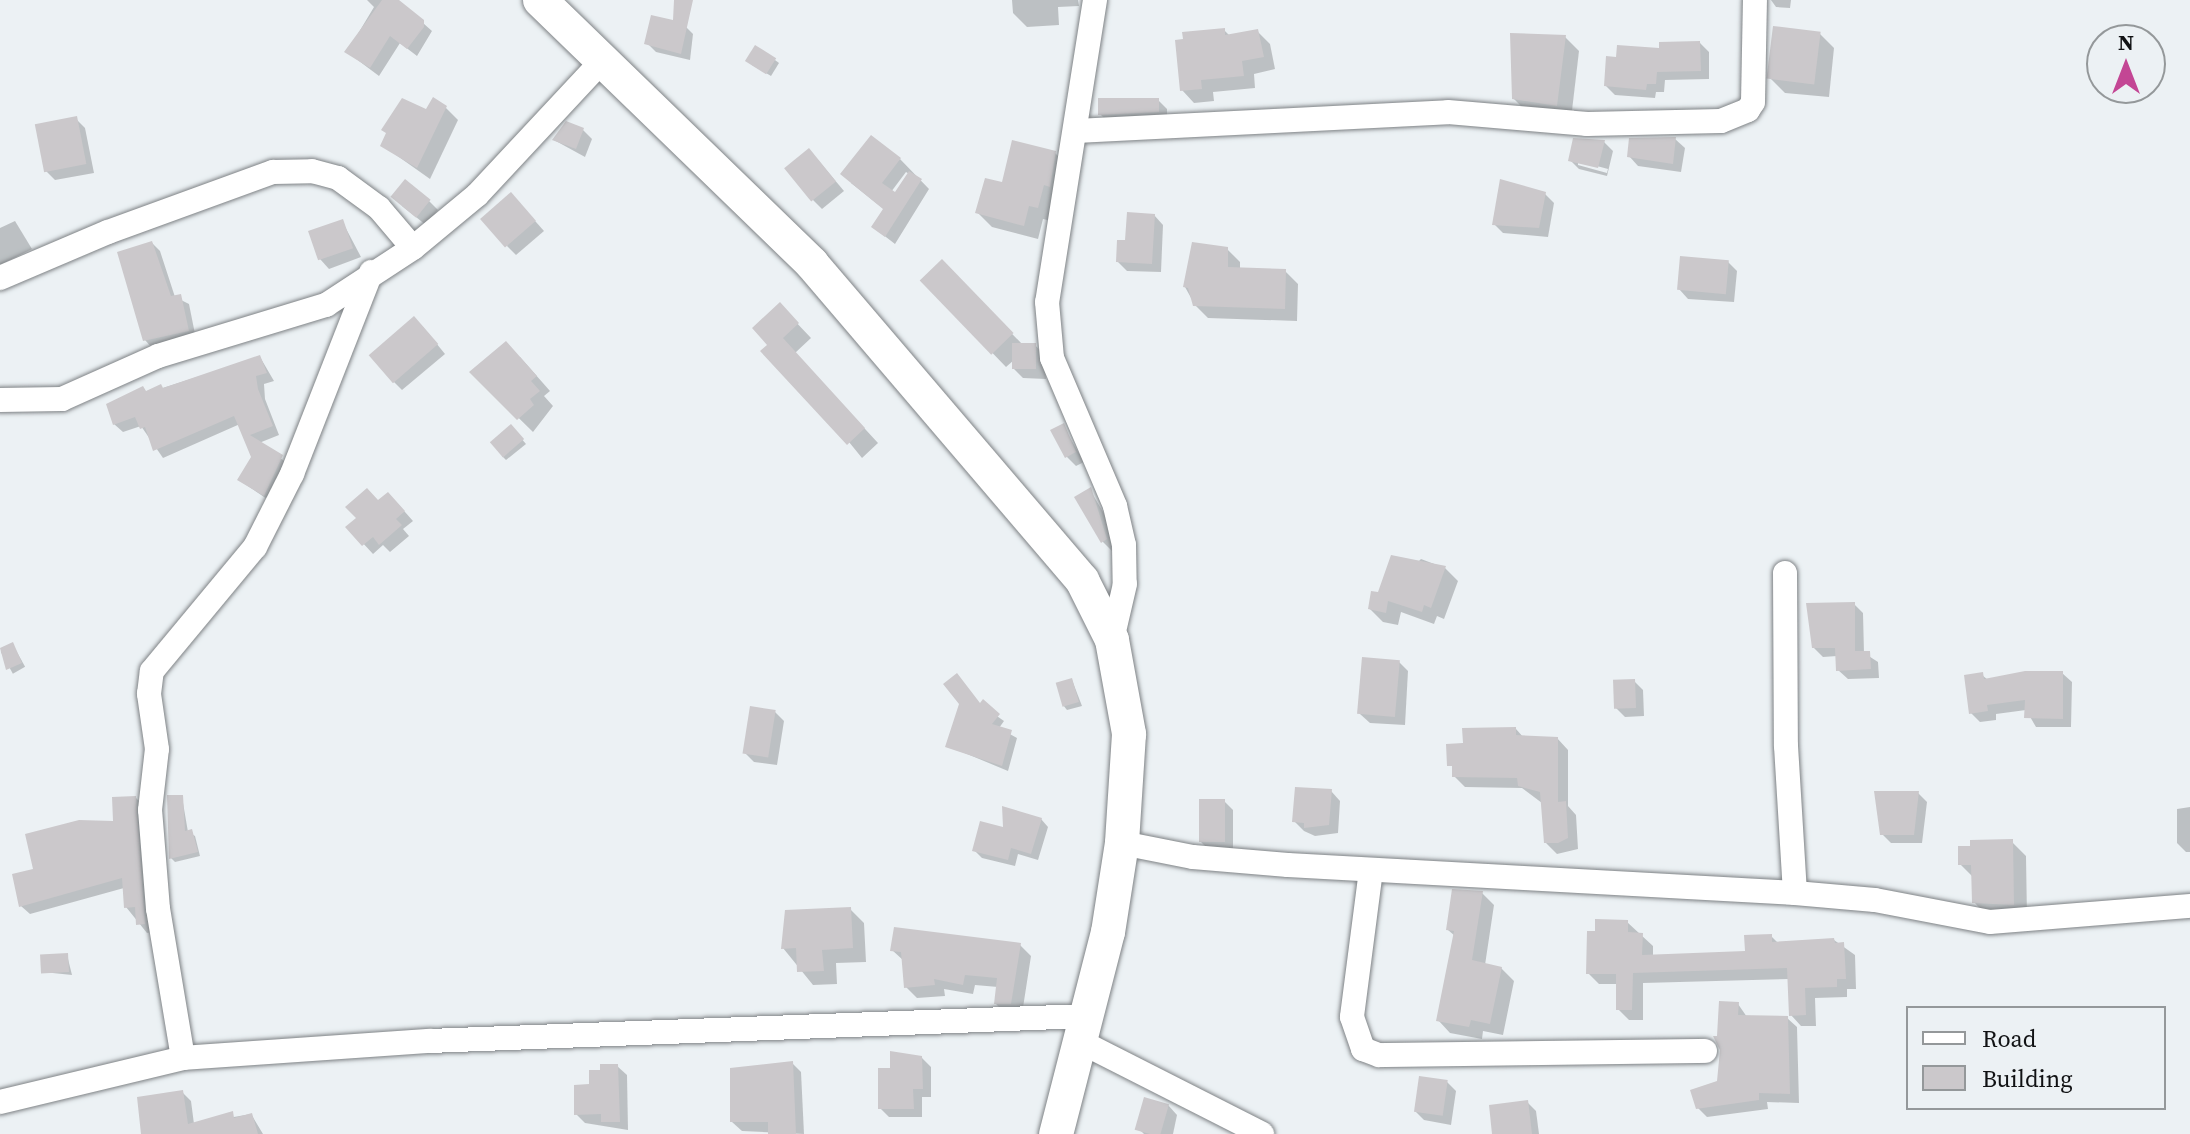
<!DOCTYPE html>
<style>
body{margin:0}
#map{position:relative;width:2190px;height:1134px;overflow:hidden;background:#ecf1f4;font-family:"Source Serif 4",serif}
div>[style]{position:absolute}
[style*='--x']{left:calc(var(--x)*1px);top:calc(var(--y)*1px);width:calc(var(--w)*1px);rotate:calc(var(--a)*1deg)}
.shadow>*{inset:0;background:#0003;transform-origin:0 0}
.building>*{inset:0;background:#cbc8cb;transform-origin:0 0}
.roads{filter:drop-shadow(0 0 2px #7e8285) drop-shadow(0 0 2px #7e8285)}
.street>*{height:24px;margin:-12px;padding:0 12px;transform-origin:12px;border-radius:12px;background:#fff}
.secondary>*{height:34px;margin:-17px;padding:0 17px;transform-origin:17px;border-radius:17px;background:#fff}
span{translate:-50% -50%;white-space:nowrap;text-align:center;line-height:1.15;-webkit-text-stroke:7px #ecf1f4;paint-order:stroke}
.legend{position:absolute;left:1906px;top:1006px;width:260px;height:104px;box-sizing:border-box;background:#ecf1f4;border:2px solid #94989a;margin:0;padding:10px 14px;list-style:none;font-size:24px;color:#111214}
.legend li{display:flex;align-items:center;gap:16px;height:40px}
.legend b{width:40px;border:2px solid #94989a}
.north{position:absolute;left:2086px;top:24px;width:80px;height:80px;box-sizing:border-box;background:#ecf1f4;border:2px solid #94989a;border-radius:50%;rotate:0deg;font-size:22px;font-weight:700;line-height:32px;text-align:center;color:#111214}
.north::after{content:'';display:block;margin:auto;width:28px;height:36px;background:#c34694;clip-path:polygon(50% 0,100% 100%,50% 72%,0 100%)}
</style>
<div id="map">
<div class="shadow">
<i style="clip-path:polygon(367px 0,397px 0,432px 31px,417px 56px,400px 43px,379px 76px,347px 52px,374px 7px)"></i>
<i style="clip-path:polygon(1012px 0,1078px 0,1079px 6px,1058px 7px,1059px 25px,1027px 27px,1013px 13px)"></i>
<i style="clip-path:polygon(1771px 0,1791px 0,1790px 8px,1776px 7px)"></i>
<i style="clip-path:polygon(684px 25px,693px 34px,690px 60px,656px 52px,647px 43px)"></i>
<i style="clip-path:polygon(1224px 30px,1230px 36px,1257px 31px,1270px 44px,1275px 69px,1254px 74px,1255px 88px,1213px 92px,1214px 101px,1194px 103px,1182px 90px)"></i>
<i style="clip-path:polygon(1820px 34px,1834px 48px,1829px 97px,1785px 93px,1770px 78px)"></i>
<i style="clip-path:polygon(1565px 37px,1579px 51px,1571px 119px,1528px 113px,1514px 99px)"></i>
<i style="clip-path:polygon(1700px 43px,1709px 52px,1709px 79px,1665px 80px,1664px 92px,1656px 92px,1655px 98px,1615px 95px,1606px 86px,1661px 50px)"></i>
<i style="clip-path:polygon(775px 60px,779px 63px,771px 76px,752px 65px)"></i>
<i style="clip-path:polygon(1158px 100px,1167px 109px,1167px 120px,1109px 123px,1100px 114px)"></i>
<i style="clip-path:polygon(445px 107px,458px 120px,430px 179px,382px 145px,426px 112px)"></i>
<i style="clip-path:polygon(76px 119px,85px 128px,94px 173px,55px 180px,46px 171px)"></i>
<i style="clip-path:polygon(583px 130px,592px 139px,585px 157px,554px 140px)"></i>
<i style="clip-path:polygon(1675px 139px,1685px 148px,1681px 172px,1638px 166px,1629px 156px)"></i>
<i style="clip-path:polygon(evenodd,1604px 142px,1613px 151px,1607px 176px,1579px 169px,1570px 160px,1604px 142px,1578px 161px,1608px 169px,1607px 173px,1578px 165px,1578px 161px)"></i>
<i style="clip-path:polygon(1055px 153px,1069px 167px,1052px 221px,1043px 219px,1038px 239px,992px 227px,978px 213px,1003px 184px)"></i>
<i style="clip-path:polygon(evenodd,900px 159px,929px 189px,895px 244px,873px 227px,885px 210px,851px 183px,900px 159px,906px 172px,909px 174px,895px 194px,891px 192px,906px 172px)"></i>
<i style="clip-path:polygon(818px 160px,844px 191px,822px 209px,813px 200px)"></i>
<i style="clip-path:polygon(1545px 194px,1554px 203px,1548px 237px,1503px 233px,1494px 224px)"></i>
<i style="clip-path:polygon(429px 201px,438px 210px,426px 225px,402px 206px)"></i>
<i style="clip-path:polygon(520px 204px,544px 231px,516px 255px,507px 246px)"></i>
<i style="clip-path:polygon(1154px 215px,1163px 225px,1161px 272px,1127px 271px,1118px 262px,1127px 242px)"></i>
<i style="clip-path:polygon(15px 221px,32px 249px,0 265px,0 228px)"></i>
<i style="clip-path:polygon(342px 221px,361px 257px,329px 269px,320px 259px)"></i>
<i style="clip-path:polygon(152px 243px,160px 251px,175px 297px,189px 304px,196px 339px,153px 349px,145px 340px)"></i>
<i style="clip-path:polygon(1227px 249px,1240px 262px,1240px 270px,1285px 271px,1298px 284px,1297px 321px,1208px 318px,1195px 305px,1185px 287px)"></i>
<i style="clip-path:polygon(942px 262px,1023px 345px,1035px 345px,1044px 355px,1046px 379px,1023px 378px,1014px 369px,1014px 360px,1006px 367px,923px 281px)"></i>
<i style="clip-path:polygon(1728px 262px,1737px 271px,1734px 302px,1688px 299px,1679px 289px)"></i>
<i style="clip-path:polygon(793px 319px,811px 338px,795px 353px,878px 443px,862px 458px,770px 345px)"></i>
<i style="clip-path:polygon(423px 327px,445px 354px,402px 390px,393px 381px)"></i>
<i style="clip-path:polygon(260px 357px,274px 381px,264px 384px,265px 399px,279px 435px,259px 443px,290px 465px,273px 503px,239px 480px,253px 457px,240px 424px,163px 458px,141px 426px,123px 432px,114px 424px,147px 393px)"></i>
<i style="clip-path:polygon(520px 357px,550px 391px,544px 396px,553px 406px,533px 432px,472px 372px)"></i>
<i style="clip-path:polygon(1063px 426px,1084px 462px,1076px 466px,1067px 457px)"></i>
<i style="clip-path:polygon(515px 431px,526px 444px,506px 460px,502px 456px)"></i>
<i style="clip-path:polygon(1090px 490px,1109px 522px,1112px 551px,1103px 542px)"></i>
<i style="clip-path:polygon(379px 502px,397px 503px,413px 521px,403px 529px,409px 536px,390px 552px,383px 545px,373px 554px,348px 527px)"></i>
<i style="clip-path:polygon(1421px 559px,1445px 568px,1458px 581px,1444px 619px,1437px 616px,1434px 624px,1401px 612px,1398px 625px,1383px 622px,1370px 609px)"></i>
<i style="clip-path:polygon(1854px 604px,1863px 613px,1864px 653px,1878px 662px,1879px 678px,1848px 679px,1838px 670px,1837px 656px,1823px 657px,1813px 647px)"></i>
<i style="left:13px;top:645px;width:25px;height:14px;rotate:61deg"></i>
<i style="clip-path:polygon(1399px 662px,1408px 671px,1405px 725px,1370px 723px,1360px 714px)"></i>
<i style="clip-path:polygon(2062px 673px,2072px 682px,2071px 727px,2036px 727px,2026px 710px,1996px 714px,1996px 720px,1980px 722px,1971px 713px,1982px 675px,1988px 680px)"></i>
<i style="clip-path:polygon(1072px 680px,1082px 706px,1067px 710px,1063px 705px)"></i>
<i style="clip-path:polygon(1634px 681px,1643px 690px,1644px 716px,1625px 717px,1616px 708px)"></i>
<i style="clip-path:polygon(981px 705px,1004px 721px,999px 728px,1017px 738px,1008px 771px,948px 746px)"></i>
<i style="clip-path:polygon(775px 712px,784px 721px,777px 765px,754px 762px,744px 752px)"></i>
<i style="clip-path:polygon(1516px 729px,1524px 738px,1557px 738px,1568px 750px,1568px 806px,1576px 815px,1578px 849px,1557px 854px,1546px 843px,1542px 803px,1522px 788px,1465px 787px,1454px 776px,1465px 745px)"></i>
<i style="clip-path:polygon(1331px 791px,1340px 801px,1338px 833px,1315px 836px,1304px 831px,1294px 821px)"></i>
<i style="clip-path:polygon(1918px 793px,1927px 802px,1922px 843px,1891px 843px,1882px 834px)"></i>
<i style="clip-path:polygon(182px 797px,188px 832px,195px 836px,200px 856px,175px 862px,171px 858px)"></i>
<i style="clip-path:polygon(136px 798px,145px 807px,153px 932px,147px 933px,126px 907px,124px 888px,30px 914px,21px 906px,35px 871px,115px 823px)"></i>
<i style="clip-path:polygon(1224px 801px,1233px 810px,1233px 853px,1210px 851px,1201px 842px)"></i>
<i style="clip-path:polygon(2190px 807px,2190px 852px,2186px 852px,2177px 843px,2177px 809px)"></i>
<i style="clip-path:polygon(1041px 819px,1048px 827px,1038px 860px,1018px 854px,1015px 866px,982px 858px,975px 851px,1005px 830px)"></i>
<i style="clip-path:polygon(2012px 842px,2026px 856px,2027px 918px,1988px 917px,1974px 902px,1973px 877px,1960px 864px)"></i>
<i style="clip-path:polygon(1482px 893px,1494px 905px,1485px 965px,1501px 968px,1514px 981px,1503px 1035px,1483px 1031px,1482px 1039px,1450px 1033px,1438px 1020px,1455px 936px,1448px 930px)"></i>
<i style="clip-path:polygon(850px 909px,864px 923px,866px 962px,836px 963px,837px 984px,813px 985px,783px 948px)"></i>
<i style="clip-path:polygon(1627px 922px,1653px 946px,1653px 956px,1747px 953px,1771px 936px,1779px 944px,1834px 940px,1855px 955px,1856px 989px,1847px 989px,1847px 997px,1815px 998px,1816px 1026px,1801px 1026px,1791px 1015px,1790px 979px,1643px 983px,1643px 1020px,1629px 1020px,1618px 1009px,1618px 984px,1599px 984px,1588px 973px)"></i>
<i style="clip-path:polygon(1020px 945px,1031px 956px,1022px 1014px,1007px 1015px,996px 1004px,998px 987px,975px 985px,973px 994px,944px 989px,945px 996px,917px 998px,906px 987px,904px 961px,892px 950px)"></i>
<i style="clip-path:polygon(67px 955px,72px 975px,43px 972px)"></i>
<i style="clip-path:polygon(1738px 1004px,1747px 1017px,1787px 1018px,1797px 1027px,1799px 1103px,1767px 1102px,1768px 1109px,1707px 1117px,1698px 1108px,1719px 1083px)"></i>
<i style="clip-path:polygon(922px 1058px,931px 1067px,931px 1097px,922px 1097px,922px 1117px,889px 1117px,880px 1108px,892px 1070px)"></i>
<i style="clip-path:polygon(792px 1063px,801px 1072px,804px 1134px,742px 1131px,732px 1122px)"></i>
<i style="clip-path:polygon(617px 1066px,627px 1075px,628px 1130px,585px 1123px,576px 1114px,591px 1086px,602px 1071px)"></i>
<i style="clip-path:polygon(1447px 1082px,1456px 1091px,1451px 1125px,1424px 1120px,1415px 1111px)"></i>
<i style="clip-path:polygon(182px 1092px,191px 1101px,194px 1124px,251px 1114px,263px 1134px,143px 1134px)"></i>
<i style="clip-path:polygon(1527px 1102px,1536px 1111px,1539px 1134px,1494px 1134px)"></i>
<i style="clip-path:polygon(1168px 1105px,1177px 1115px,1173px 1134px,1144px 1134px,1139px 1129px)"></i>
</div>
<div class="building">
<i style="clip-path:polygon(382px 0,399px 0,424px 20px,424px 27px,407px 49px,390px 36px,370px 68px,344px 52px)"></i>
<i style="clip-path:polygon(674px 0,693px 0,681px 54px,644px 44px,651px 15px,673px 20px)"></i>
<i style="left:1773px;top:26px;width:48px;height:53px;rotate:7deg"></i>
<i style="clip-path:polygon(1225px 28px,1225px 35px,1258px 29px,1264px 57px,1242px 61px,1244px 76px,1201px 80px,1202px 89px,1180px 91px,1175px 40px,1183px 39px,1182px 32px)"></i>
<i style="clip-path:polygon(1510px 33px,1566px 35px,1557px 106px,1512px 99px)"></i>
<i style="clip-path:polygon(1700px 41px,1701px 71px,1657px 72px,1656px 84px,1647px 84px,1646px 90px,1604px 86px,1606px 56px,1616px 57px,1617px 45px,1659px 48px,1659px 42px)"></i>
<i style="left:755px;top:45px;width:25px;height:19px;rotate:32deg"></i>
<i style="clip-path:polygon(433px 97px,447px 106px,417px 168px,380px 146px,386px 133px,381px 130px,402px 98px,426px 109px)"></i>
<i style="clip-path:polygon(1098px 98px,1159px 98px,1159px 112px,1098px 115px)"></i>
<i style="left:77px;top:116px;width:49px;height:43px;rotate:79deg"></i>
<i style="clip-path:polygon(566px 121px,584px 128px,576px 149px,552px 140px)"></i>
<i style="clip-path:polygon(871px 135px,901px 158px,882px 183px,895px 192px,909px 171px,922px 179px,885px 237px,871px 227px,883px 209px,840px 174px)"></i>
<i style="clip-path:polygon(1676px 137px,1673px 164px,1627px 157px,1629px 138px)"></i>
<i style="clip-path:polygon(1573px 138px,1605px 140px,1598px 168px,1568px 161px)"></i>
<i style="clip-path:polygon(1012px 140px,1056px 151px,1050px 187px,1044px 185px,1038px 208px,1029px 206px,1024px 226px,975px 213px,985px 178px,1002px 182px)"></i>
<i style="left:809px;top:148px;width:43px;height:32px;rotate:51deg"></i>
<i style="left:405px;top:179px;width:33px;height:23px;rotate:39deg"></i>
<i style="clip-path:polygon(1500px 179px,1546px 192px,1539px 228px,1492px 225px)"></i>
<i style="left:511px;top:192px;width:38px;height:41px;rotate:49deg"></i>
<i style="clip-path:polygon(1127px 212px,1155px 214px,1152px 264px,1116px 262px,1117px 240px,1125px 240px)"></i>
<i style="left:343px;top:219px;width:31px;height:37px;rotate:71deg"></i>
<i style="clip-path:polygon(152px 241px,171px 296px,181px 294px,189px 331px,143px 341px,117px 252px)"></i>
<i style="clip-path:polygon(1192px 242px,1228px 247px,1228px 267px,1286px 269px,1285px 309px,1193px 306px,1188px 288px,1183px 287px)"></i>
<i style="left:1680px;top:256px;width:49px;height:34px;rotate:5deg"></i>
<i style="left:942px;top:259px;width:103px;height:31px;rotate:46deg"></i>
<i style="clip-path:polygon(780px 302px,799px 323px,783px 338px,865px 428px,847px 445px,760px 351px,767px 345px,752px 328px)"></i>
<i style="left:414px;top:316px;width:37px;height:60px;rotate:49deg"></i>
<i style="clip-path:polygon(506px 341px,537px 376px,531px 381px,540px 391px,530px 399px,534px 405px,517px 420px,469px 372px)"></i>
<i style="left:1012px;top:343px;width:24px;height:26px"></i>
<i style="clip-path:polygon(260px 355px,267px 373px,256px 376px,258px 389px,273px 426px,250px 435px,283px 455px,264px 496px,237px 480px,251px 457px,234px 416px,153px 451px,145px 427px,140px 429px,135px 417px,113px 425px,106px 404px,143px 386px,146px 391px,161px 384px,163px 388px)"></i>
<i style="clip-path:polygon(1064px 423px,1076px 452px,1065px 458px,1050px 430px)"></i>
<i style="left:511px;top:424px;width:20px;height:28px;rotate:49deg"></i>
<i style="clip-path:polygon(1091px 487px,1107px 539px,1101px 543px,1074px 497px)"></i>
<i style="clip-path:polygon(367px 488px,378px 500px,388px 492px,405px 511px,396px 519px,402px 525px,379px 545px,373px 537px,362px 546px,345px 527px,356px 518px,345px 507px)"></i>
<i style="clip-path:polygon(1391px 555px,1446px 566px,1431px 608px,1424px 605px,1422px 612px,1388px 601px,1386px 613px,1368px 609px,1371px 591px,1378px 592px)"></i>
<i style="clip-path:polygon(1855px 602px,1855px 651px,1870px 651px,1871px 669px,1836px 671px,1835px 648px,1812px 648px,1806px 603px)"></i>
<i style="clip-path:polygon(13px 642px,22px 663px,6px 670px,0 648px)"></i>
<i style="left:1362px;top:657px;width:38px;height:57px;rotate:5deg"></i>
<i style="clip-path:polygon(2025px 671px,2063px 671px,2063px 719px,2024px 718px,2025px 700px,1987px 705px,1988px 711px,1969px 714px,1964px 675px,1983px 672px,1984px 679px)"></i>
<i style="clip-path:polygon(957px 673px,980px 703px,983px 699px,1000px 714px,992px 724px,1012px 730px,1002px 766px,945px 747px,959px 704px,943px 684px)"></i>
<i style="left:1072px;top:678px;width:25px;height:17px;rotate:74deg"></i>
<i style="left:1635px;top:679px;width:29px;height:22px;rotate:88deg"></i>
<i style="left:750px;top:706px;width:26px;height:48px;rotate:9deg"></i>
<i style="clip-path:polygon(1516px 727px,1516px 735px,1558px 737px,1558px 802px,1566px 801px,1568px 838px,1558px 843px,1544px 843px,1540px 792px,1518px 786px,1517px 778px,1452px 777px,1452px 766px,1447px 766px,1446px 744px,1463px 743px,1462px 728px)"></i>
<i style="clip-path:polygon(1295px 787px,1332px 789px,1329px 825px,1304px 828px,1304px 823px,1292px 822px)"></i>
<i style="clip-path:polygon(1874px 791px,1919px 791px,1914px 835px,1880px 835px)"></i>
<i style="clip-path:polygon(167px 795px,183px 795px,185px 831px,192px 829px,198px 852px,169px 859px)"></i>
<i style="clip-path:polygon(136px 796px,145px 924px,136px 925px,135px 907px,124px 908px,122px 878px,19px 907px,12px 874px,33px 869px,25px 834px,79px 820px,113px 821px,112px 797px)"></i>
<i style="left:1199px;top:799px;width:26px;height:43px"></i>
<i style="clip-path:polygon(1002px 806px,1042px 818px,1031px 854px,1011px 848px,1008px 860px,972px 851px,980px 821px,1003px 827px)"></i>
<i style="clip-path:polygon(2013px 839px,2014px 905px,1972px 903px,1971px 865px,1958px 865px,1958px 846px,1970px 846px,1970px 840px)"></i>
<i style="clip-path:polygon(1452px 889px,1483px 891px,1472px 960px,1502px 967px,1490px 1024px,1471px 1020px,1469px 1027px,1436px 1021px,1454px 931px,1446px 930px)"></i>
<i style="clip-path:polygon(851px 907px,853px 948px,822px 950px,824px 971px,797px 972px,796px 948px,781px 949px,785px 910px)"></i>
<i style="clip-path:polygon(1595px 919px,1628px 920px,1628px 932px,1643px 933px,1642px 955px,1745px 951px,1744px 935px,1772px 934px,1772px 942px,1834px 938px,1835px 943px,1844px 942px,1846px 979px,1837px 979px,1837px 987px,1805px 988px,1806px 1015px,1789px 1016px,1787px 968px,1633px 973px,1632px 1010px,1616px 1010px,1616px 974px,1586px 974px,1587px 931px,1595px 931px)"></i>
<i style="clip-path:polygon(894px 927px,1021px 943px,1011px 1004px,994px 1004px,997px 978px,965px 975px,963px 985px,934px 979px,935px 985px,904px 988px,901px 952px,890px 951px)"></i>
<i style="left:68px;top:953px;width:19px;height:28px;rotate:87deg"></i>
<i style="clip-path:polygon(1719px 1001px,1739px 1002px,1738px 1015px,1788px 1016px,1790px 1094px,1759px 1093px,1759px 1100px,1696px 1109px,1690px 1090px,1717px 1081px,1720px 1050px,1713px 1036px,1717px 1036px)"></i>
<i style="clip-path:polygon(890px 1051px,922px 1056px,923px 1089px,913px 1089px,914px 1109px,878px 1109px,878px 1068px,890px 1068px)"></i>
<i style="clip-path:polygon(793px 1061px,796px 1134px,768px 1134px,768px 1122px,730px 1122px,730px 1068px)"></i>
<i style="clip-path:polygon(600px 1064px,618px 1064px,620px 1122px,601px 1122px,601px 1114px,574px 1115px,574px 1085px,589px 1084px,589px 1070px,600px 1070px)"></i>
<i style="left:1419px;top:1076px;width:29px;height:36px;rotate:8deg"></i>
<i style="clip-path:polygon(183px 1090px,188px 1124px,233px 1111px,234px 1118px,252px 1113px,258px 1134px,141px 1134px,137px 1097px)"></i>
<i style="left:1144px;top:1097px;width:26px;height:34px;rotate:16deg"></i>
<i style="clip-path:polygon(1528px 1100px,1532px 1134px,1492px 1134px,1489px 1105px)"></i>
</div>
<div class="roads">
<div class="street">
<i style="--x:1095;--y:0;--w:306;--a:99"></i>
<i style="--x:1047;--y:302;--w:56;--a:84.9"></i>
<i style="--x:1052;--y:358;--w:161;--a:66.9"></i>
<i style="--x:1115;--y:506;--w:40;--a:77"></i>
<i style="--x:1124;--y:545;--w:39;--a:89"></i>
<i style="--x:1125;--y:584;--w:57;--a:103.1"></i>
<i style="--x:1076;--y:131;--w:372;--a:-2.9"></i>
<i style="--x:1448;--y:112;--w:140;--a:4.9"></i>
<i style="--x:1587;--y:124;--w:134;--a:-1.3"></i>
<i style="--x:1721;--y:121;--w:29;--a:-22"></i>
<i style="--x:1748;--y:110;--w:9;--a:-58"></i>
<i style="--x:1753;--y:102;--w:102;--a:-88.9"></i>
<i style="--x:0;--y:278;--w:117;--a:-23.1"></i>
<i style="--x:108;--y:232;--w:176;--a:-20"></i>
<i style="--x:273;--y:172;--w:39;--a:-1"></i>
<i style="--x:312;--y:171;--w:27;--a:15"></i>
<i style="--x:338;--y:178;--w:51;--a:36.2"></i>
<i style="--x:379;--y:208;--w:52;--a:49.6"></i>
<i style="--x:0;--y:400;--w:62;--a:-0.9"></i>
<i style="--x:62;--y:399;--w:105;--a:-24.1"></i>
<i style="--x:158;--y:356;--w:176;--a:-16.9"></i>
<i style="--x:326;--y:305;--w:104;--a:-33.2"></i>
<i style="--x:413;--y:248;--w:83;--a:-39.6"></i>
<i style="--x:477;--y:195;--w:180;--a:-47"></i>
<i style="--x:1785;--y:573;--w:173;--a:89.7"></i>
<i style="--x:1786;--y:746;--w:147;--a:86.5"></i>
<i style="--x:1122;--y:843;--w:72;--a:11.2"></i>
<i style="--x:1193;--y:857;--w:95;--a:4.8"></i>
<i style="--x:1288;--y:865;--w:508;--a:3.16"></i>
<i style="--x:1795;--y:893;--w:80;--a:5"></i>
<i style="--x:1875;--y:900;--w:117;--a:10.8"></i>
<i style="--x:1990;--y:922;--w:201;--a:-4.6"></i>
<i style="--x:1371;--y:870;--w:148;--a:97.4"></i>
<i style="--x:1352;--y:1017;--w:34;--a:71"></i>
<i style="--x:1363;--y:1049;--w:17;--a:21"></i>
<i style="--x:1379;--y:1055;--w:326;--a:-0.7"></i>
<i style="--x:1081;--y:1042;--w:203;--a:26.9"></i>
<i style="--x:183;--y:1058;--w:151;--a:-99.5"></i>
<i style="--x:158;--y:909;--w:99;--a:-94.6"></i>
<i style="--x:150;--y:810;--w:61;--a:-83.5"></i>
<i style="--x:157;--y:749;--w:56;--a:-98.3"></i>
<i style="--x:149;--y:694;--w:23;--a:-83"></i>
<i style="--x:152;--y:671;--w:161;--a:-50.3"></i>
<i style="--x:255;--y:547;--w:82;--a:-63.1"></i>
<i style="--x:292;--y:474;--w:217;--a:-68.6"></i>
<i style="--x:0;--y:1102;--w:188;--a:-13.5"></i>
<i style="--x:183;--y:1058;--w:247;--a:-4"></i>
<i style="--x:429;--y:1041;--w:656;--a:-2.18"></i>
</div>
<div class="secondary">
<i style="--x:540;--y:0;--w:379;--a:44.1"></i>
<i style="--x:812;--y:264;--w:416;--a:49.5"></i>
<i style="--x:1082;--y:580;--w:67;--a:63.4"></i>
<i style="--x:1112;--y:640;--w:96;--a:79.7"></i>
<i style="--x:1129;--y:734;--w:109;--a:93.7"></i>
<i style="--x:1122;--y:843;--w:90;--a:98.9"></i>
<i style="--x:1108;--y:932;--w:209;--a:104.4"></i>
</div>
</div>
<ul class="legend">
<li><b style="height:10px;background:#fff"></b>Road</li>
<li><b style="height:22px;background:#cbc8cb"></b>Building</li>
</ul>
<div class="north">N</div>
</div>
